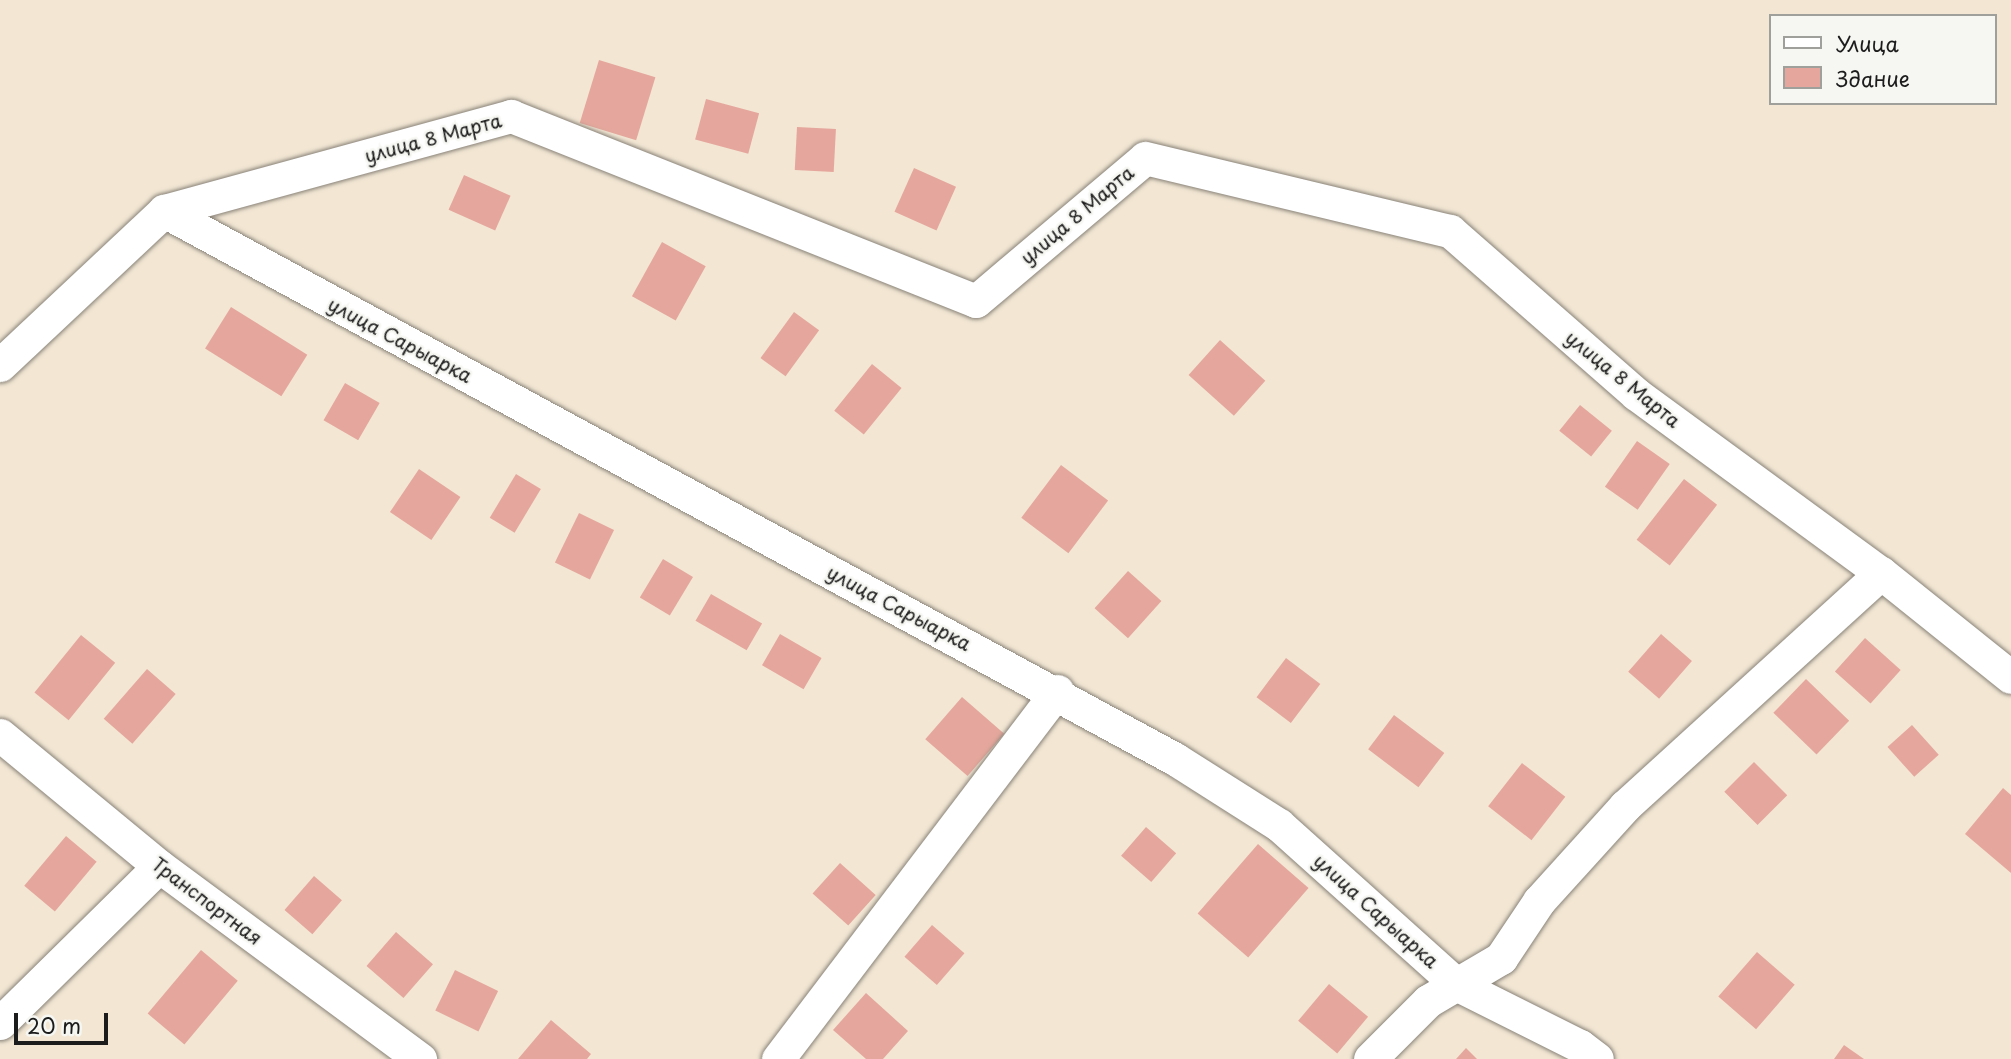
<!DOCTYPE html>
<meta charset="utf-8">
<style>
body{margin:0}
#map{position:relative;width:2011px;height:1059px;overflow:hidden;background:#f3e7d4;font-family:"Playpen Sans",sans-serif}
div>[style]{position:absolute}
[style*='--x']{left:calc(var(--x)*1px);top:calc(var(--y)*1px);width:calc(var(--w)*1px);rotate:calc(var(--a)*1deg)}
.building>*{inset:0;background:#e5a79d;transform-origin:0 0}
.roads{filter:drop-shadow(0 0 2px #888278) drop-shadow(0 0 2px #888278)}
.minor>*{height:33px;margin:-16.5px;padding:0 16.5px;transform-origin:16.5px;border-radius:16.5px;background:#fff}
span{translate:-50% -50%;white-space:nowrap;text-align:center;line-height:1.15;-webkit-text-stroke:5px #f6f6f2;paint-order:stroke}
.street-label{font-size:19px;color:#1c1c1c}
.legend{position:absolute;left:1769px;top:14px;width:228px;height:91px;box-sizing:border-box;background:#f6f6f2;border:2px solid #9f9f9c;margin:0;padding:9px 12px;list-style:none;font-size:21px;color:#1c1c1c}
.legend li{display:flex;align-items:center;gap:14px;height:35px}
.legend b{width:35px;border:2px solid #9f9f9c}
.scale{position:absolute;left:14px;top:1013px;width:94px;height:32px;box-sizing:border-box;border:4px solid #1c1c1c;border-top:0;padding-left:9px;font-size:21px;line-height:24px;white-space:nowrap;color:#1c1c1c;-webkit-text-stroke:5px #f6f6f2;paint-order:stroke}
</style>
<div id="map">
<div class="building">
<i style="left:599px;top:60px;width:59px;height:66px;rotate:17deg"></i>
<i style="left:706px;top:99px;width:55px;height:42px;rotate:15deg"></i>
<i style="left:797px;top:127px;width:39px;height:43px;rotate:3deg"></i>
<i style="left:914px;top:168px;width:46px;height:48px;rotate:24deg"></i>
<i style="left:464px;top:175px;width:51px;height:38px;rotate:24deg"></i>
<i style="left:662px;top:242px;width:50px;height:62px;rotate:29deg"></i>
<i style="left:231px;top:307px;width:90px;height:49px;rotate:32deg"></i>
<i style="left:794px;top:312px;width:31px;height:57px;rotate:36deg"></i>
<i style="left:1220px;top:340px;width:61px;height:47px;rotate:42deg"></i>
<i style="left:872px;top:364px;width:38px;height:60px;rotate:39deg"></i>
<i style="left:345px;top:383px;width:40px;height:43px;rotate:30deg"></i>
<i style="left:1580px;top:405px;width:41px;height:33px;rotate:39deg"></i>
<i style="left:1637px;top:441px;width:40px;height:56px;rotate:35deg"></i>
<i style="left:1061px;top:465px;width:59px;height:66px;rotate:37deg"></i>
<i style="left:419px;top:469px;width:50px;height:52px;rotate:34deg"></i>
<i style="left:516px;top:474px;width:29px;height:51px;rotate:31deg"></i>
<i style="left:1684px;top:479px;width:42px;height:77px;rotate:38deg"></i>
<i style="left:579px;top:513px;width:39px;height:55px;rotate:26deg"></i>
<i style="left:663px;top:559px;width:35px;height:45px;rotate:31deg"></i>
<i style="left:1128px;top:571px;width:45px;height:50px;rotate:42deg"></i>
<i style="left:711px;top:594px;width:59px;height:31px;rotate:30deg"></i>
<i style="left:780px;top:634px;width:48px;height:36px;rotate:30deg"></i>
<i style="left:1661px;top:634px;width:41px;height:50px;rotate:41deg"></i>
<i style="left:81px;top:635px;width:44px;height:74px;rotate:39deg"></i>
<i style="left:1865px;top:638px;width:48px;height:45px;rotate:42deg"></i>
<i style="left:1286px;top:658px;width:43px;height:49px;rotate:37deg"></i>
<i style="left:147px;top:669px;width:38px;height:66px;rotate:41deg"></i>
<i style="left:1806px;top:679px;width:60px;height:47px;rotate:44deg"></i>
<i style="left:962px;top:697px;width:56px;height:56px;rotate:41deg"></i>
<i style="left:1394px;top:715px;width:63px;height:43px;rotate:37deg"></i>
<i style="left:1912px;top:725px;width:40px;height:33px;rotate:48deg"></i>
<i style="left:1754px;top:762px;width:47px;height:42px;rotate:45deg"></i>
<i style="left:1522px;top:763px;width:55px;height:55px;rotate:38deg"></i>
<i style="clip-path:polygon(2003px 788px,2011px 795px,2011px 873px,1965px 834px)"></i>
<i style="left:1146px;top:827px;width:40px;height:38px;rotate:41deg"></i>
<i style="left:66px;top:836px;width:40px;height:65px;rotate:40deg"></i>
<i style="left:1258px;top:844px;width:67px;height:92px;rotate:41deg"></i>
<i style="left:840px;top:863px;width:48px;height:41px;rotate:42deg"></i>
<i style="left:314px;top:876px;width:37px;height:45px;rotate:41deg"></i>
<i style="left:932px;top:925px;width:43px;height:42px;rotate:41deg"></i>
<i style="left:396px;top:932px;width:49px;height:45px;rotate:41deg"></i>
<i style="left:201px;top:950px;width:48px;height:83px;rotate:40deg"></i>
<i style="left:1757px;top:952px;width:50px;height:59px;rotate:41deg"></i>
<i style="left:455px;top:970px;width:48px;height:45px;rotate:26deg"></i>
<i style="left:1329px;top:984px;width:51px;height:48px;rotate:40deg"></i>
<i style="clip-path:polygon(866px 993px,908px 1031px,883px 1059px,866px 1059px,833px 1030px)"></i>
<i style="clip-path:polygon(551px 1020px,591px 1054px,587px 1059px,518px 1059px)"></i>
<i style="clip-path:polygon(1844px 1045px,1864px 1059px,1834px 1059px)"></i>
<i style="clip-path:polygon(1466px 1048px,1477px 1059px,1456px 1059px)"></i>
</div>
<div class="roads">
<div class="minor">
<i style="--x:164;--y:211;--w:1150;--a:28.46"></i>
<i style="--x:1175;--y:759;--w:123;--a:32.4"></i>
<i style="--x:1279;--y:825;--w:238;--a:41.9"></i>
<i style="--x:1456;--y:984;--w:139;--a:26.6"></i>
<i style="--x:1580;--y:1046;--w:21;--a:37"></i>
<i style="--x:0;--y:365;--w:225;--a:-43.2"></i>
<i style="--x:164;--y:211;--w:360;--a:-15.3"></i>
<i style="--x:511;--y:116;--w:500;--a:21.7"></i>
<i style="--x:976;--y:301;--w:221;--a:-40.2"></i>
<i style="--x:1145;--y:158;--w:314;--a:13.5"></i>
<i style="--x:1450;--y:231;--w:247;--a:41.2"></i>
<i style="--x:1636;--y:394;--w:303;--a:36.2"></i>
<i style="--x:1881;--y:573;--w:166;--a:38.7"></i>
<i style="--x:0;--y:735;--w:206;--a:39.5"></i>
<i style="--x:159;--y:866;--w:325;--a:36.5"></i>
<i style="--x:0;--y:1023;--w:223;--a:-44.6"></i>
<i style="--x:778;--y:1059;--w:462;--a:-52.8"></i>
<i style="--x:1370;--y:1059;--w:82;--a:-45"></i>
<i style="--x:1428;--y:1001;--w:85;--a:-30.5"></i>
<i style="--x:1501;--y:958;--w:69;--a:-56.3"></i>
<i style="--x:1539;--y:901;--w:128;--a:-47.8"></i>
<i style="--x:1625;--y:806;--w:346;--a:-42.3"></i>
</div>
</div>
<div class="street-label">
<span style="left:433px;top:138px;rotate:-15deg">улица 8 Марта</span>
<span style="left:1077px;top:215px;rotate:-40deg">улица 8 Марта</span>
<span style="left:400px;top:340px;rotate:28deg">улица Сарыарка</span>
<span style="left:1623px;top:379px;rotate:39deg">улица 8 Марта</span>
<span style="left:899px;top:608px;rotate:28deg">улица Сарыарка</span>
<span style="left:207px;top:901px;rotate:37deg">Транспортная</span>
<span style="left:1376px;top:911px;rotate:42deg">улица Сарыарка</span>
</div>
<ul class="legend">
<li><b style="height:9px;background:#fff"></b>Улица</li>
<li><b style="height:19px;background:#e5a79d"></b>Здание</li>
</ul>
<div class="scale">20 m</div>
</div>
